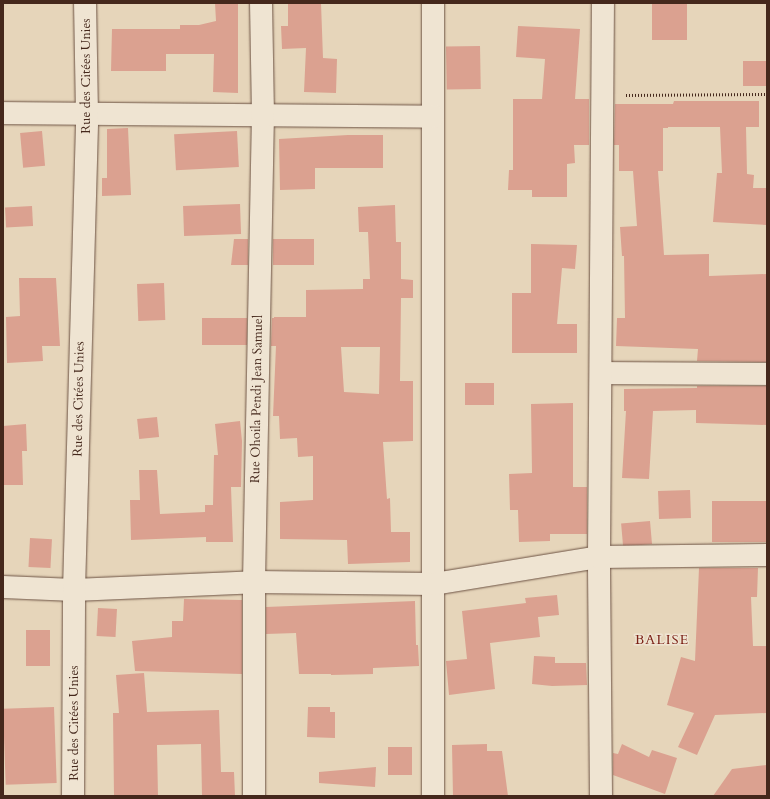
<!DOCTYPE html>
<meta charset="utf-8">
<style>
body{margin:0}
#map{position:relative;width:770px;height:799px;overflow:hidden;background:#e6d5ba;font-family:Cardo,serif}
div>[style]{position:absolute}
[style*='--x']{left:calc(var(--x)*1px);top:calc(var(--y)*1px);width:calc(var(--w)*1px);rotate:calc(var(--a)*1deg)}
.building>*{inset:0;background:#dba190;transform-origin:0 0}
.path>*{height:2.5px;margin-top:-1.25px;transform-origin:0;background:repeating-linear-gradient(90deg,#45281c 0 1px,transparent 0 3px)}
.roads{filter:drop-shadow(0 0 1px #6d5344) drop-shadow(0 0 1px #6d5344)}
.minor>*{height:22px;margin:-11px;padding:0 11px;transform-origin:11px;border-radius:11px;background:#efe4d2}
span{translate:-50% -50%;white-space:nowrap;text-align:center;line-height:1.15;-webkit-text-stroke:3px #efe4d2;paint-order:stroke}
.street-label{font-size:13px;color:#45281c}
.neighbourhood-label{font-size:14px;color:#7a1f14;letter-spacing:1px}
.frame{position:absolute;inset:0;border:4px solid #45281c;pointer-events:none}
</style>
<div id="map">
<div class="building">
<i style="clip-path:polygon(215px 3px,238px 3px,238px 93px,213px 92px,214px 54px,166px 54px,166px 71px,111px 71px,112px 29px,180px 29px,180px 25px,199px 25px,216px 21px)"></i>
<i style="clip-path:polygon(288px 3px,321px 3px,323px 58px,337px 59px,336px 93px,304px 92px,306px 48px,282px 49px,281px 26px,288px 26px)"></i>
<i style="left:652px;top:3px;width:35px;height:37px"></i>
<i style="clip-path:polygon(518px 26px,580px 29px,575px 99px,589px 99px,589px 145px,574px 145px,575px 163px,567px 164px,567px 197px,532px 197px,532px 190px,508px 190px,509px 170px,513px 170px,513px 99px,542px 99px,545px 59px,516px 57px)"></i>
<i style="left:480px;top:46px;width:43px;height:34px;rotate:89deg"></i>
<i style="left:743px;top:61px;width:24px;height:25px"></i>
<i style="clip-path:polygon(674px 101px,759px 101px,759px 127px,746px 127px,747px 174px,754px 175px,753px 188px,767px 188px,767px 225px,713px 222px,717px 173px,722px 173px,720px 127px,668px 127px,668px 128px,663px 128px,663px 171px,658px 171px,664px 255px,709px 254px,709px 276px,767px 274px,767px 362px,697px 361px,698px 349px,616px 346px,617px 318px,625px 318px,624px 256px,622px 256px,620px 227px,637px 226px,633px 171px,619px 171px,619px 145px,614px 145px,615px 104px,673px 104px)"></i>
<i style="clip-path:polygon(128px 128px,131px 195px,102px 196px,102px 178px,107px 178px,107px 129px)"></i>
<i style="left:42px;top:131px;width:35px;height:22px;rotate:85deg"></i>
<i style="left:237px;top:131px;width:36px;height:63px;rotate:87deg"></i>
<i style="clip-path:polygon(348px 135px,383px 135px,383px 168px,315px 168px,315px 189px,280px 190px,279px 139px)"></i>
<i style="left:240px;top:204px;width:30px;height:57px;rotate:88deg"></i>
<i style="clip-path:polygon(evenodd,395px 205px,396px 242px,401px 242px,401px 279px,413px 280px,413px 298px,401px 298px,400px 381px,413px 381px,413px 441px,383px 442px,387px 499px,390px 498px,391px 532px,410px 532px,410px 562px,348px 564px,347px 540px,280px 539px,280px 502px,313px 500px,313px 456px,298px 457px,297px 438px,280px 439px,279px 416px,273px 416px,276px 346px,271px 346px,272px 318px,274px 318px,274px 317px,306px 317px,306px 290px,363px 289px,363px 279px,370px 279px,368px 232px,359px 232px,358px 207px,395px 205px,341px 347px,380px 347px,379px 394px,344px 392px,341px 347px)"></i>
<i style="left:32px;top:206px;width:20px;height:27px;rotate:87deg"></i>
<i style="clip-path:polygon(234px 239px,248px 239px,248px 265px,231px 265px)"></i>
<i style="left:273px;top:239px;width:41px;height:26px"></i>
<i style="clip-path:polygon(531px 244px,577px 245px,575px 269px,562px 268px,557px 324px,577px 324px,577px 353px,512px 353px,512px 293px,531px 293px)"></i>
<i style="clip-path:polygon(19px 278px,56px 278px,60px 346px,42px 346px,43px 361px,7px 363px,6px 317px,20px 316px)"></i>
<i style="left:164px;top:283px;width:37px;height:27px;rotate:88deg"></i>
<i style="left:202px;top:318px;width:45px;height:27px"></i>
<i style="left:494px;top:383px;width:22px;height:29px;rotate:90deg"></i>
<i style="clip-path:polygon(697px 386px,767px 386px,767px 425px,696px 423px,696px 410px,653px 411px,649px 479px,622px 478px,626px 411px,624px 411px,624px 389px,697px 388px)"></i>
<i style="clip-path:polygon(573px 403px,573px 487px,587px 487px,587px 534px,550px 534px,550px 541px,519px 542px,518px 510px,510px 510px,509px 474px,532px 473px,531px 404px)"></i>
<i style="left:157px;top:417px;width:20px;height:20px;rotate:84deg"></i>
<i style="clip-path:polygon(240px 421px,242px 441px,241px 487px,231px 487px,233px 542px,206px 542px,206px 537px,131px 540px,130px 500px,140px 500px,139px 470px,157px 470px,160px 514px,205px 512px,205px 505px,213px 505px,214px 455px,218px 455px,215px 424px)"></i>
<i style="clip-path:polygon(26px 424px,27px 451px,22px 451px,23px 485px,3px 485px,3px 426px)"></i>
<i style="left:690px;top:490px;width:28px;height:32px;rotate:88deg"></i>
<i style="left:767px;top:501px;width:41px;height:55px;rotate:90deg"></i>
<i style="left:650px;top:521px;width:23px;height:29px;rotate:85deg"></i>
<i style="left:30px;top:538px;width:22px;height:29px;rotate:3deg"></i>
<i style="clip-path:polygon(699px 568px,758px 568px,757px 597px,751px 597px,753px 646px,767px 646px,767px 713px,715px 715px,697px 755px,678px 747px,694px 713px,667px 705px,681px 657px,695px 661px)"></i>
<i style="clip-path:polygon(557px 595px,559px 615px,538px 617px,540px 637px,490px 643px,495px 689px,449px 695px,446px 661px,467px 659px,462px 611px,526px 603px,525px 598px)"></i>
<i style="clip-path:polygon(184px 599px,242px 600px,242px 674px,135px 671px,132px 641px,172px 637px,172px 621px,183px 621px)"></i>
<i style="clip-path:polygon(415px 601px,416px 645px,418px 645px,419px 666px,373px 668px,373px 674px,331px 675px,331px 674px,299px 674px,296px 633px,266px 634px,266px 607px)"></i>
<i style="left:98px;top:608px;width:19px;height:28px;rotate:3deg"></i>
<i style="left:26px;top:630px;width:24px;height:36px"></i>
<i style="clip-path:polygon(534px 656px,555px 657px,555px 663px,586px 663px,587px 685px,552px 686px,532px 684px)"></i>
<i style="clip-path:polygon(144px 673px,147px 712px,219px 710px,221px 772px,234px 772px,235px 796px,202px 796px,201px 744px,157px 745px,158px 796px,114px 796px,113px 713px,119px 713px,116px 675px)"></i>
<i style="left:54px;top:707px;width:76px;height:51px;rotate:88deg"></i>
<i style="clip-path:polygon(308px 707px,330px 707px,330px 712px,335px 712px,335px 738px,307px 737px)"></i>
<i style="clip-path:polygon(487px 744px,487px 751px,502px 751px,508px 796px,453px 796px,452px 745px)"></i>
<i style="clip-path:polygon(622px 744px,649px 757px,652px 750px,677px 758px,665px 794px,613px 775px,613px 753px,618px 754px)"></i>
<i style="left:388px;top:747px;width:24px;height:28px"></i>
<i style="clip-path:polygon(767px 765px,767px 796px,713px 796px,732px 769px)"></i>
<i style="clip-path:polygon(376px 767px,375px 787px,319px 783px,319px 772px)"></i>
</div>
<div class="path">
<i style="--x:626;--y:95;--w:141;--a:-0.4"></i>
</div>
<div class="roads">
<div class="minor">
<i style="--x:433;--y:3;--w:793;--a:90"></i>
<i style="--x:3;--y:113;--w:430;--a:0.5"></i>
<i style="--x:602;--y:373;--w:165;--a:0.3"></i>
<i style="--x:3;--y:587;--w:71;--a:2.4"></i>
<i style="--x:74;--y:590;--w:180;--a:-2.5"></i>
<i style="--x:254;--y:582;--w:180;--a:0.6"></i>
<i style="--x:434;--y:584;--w:167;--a:-9.3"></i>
<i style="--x:599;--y:557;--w:168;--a:-0.7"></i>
<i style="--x:73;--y:796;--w:206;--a:-89.7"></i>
<i style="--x:74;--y:590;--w:475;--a:-88.4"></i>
<i style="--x:87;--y:115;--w:112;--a:-91"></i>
<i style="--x:254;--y:796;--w:214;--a:-90"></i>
<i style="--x:254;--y:582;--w:466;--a:-88.9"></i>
<i style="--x:263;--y:116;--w:113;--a:-91"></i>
<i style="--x:601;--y:796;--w:239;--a:-90.5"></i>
<i style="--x:599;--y:557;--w:554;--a:-89.59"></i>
</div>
</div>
<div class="street-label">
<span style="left:86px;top:76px;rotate:-90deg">Rue des Citées Unies</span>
<span style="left:79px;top:399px;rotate:-89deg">Rue des Citées Unies</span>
<span style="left:257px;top:399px;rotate:-89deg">Rue Ohoila Pendi Jean Samuel</span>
<span style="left:74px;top:723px;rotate:-90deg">Rue des Citées Unies</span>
</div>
<div class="neighbourhood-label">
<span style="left:662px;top:640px">BALISE</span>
</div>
<div class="frame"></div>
</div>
